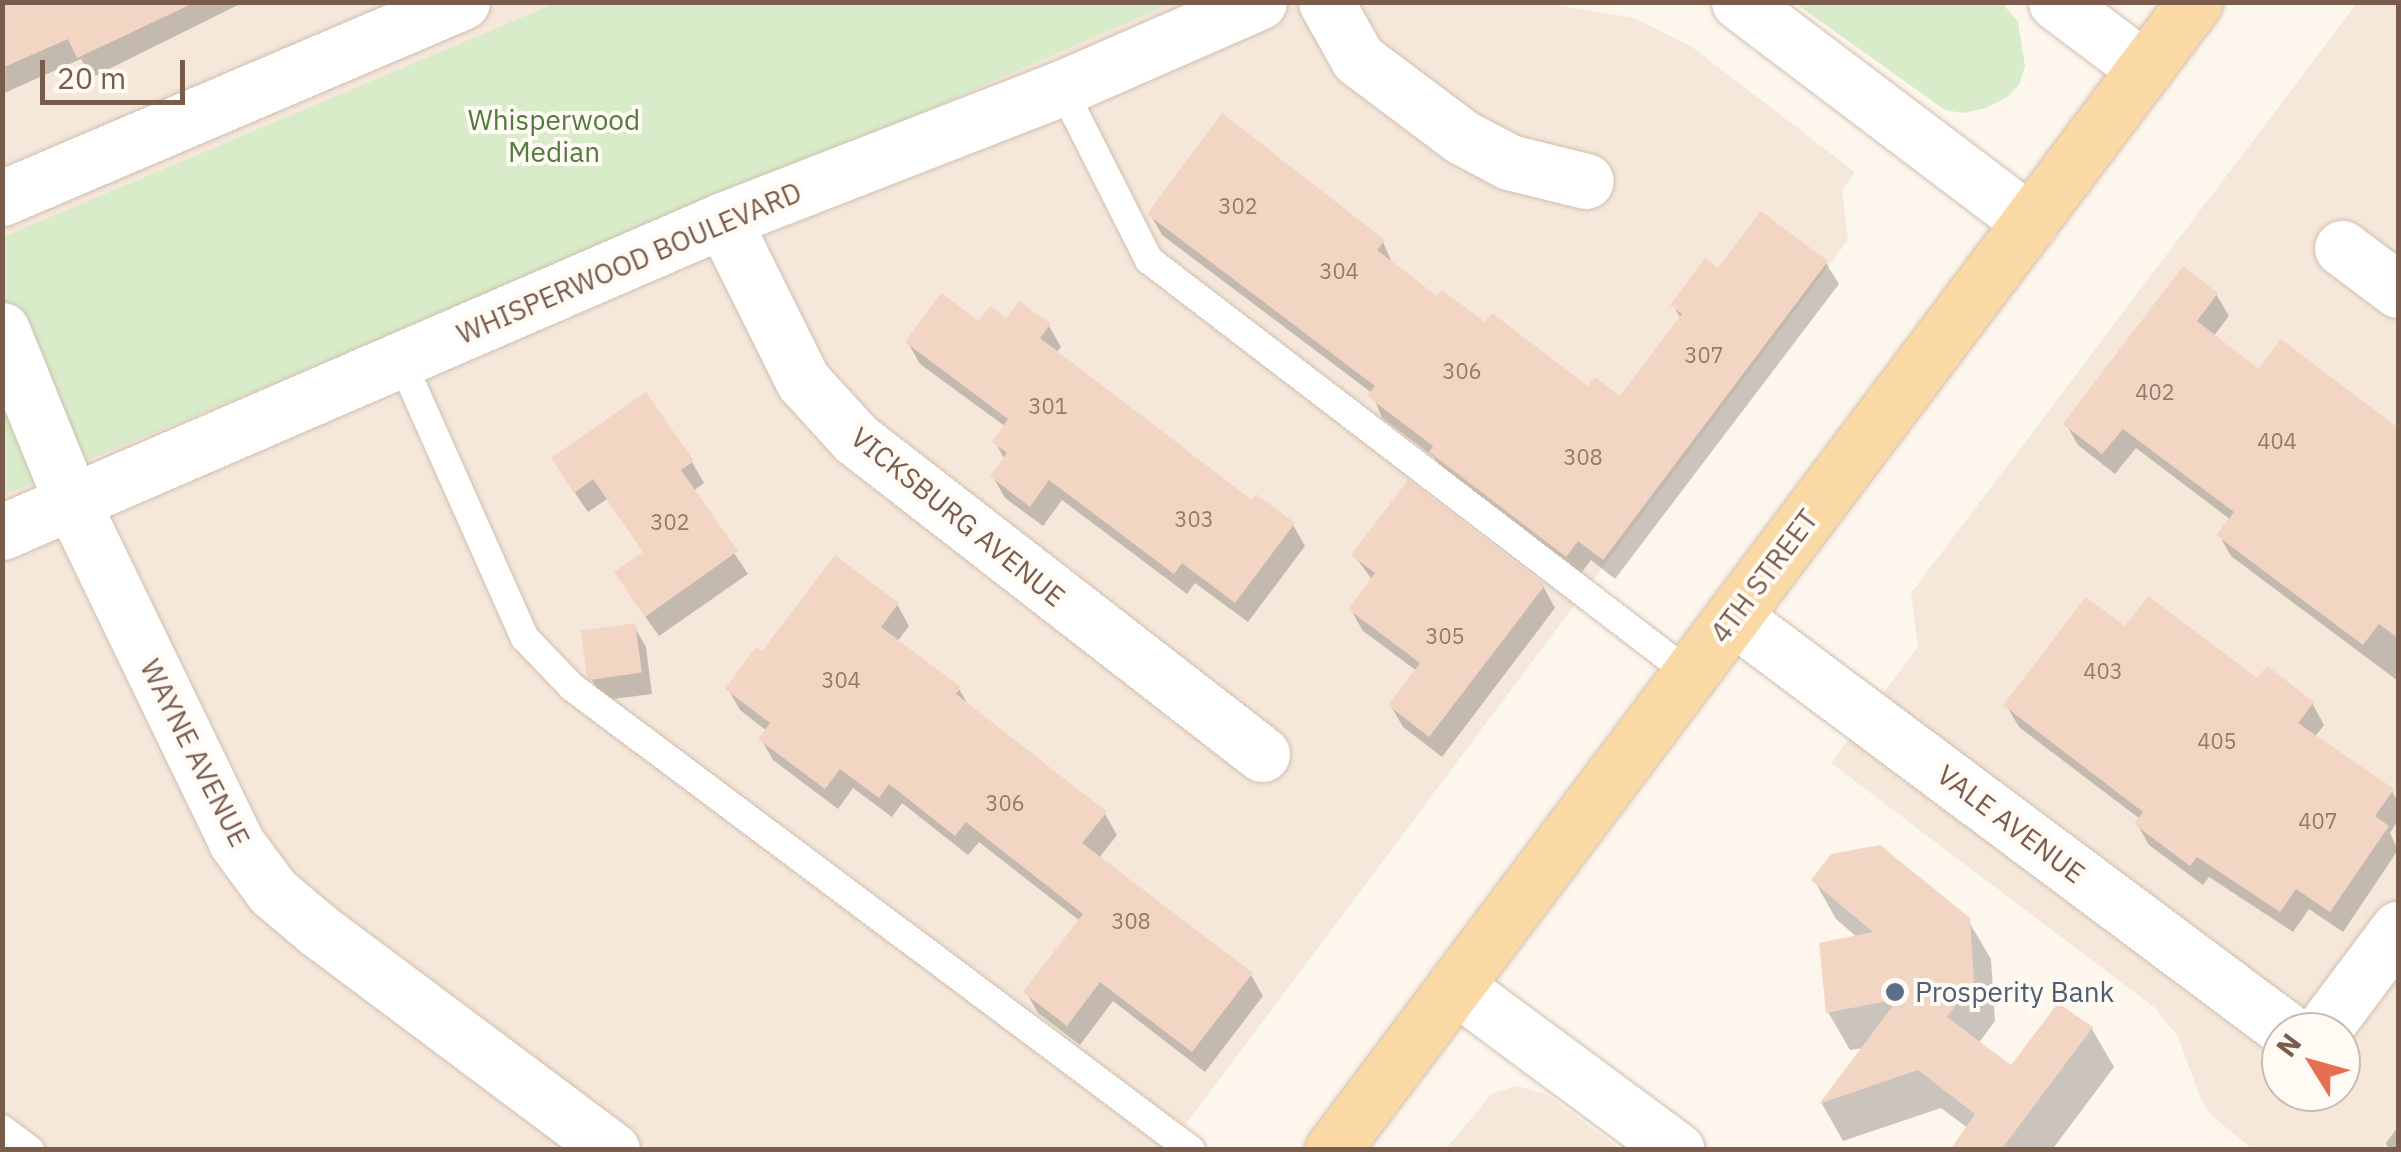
<!DOCTYPE html>
<style>
body{margin:0}
#map{position:relative;width:2401px;height:1152px;overflow:hidden;background:#fdf6ec;font-family:"IBM Plex Sans",sans-serif}
div>[style]{position:absolute}
[style*='--x']{left:calc(var(--x)*1px);top:calc(var(--y)*1px);width:calc(var(--w)*1px);rotate:calc(var(--a)*1deg)}
.residential>*{inset:0;background:#f5e8da}
.green>*{inset:0;background:#d8ecc9}
.shadow>*{inset:0;background:#0003}
.building>*{inset:0;background:#f3d5c3;transform-origin:0 0}
.roads{filter:drop-shadow(0 0 2px #d1beb0) drop-shadow(0 0 2px #d1beb0)}
.service>*{height:28px;margin:-14px;padding:0 14px;transform-origin:14px;border-radius:14px;background:#fff}
.minor>*{height:55px;margin:-27.5px;padding:0 27.5px;transform-origin:27.5px;border-radius:27.5px;background:#fff}
.primary>*{height:55px;margin:-27.5px;padding:0 27.5px;transform-origin:27.5px;border-radius:27.5px;background:#fbd9a5}
.dots>*{width:28px;height:28px;translate:-50% -50%;box-sizing:border-box;border:5px solid #fffaf3;border-radius:50%}
span{translate:-50% -50%;white-space:nowrap;text-align:center;line-height:1.15;-webkit-text-stroke:8px #fffaf3;paint-order:stroke}
.number-label{font-size:22px;color:#987a6a}
.number-label span{-webkit-text-stroke-width:0}
.park-label{font-size:28px;color:#537a41}
.street-label{font-size:28px;color:#7a5c4d}
.service-label{font-size:28px;color:#4e5e75}
.left{translate:0 -50%;text-align:left}
.frame{position:absolute;inset:0;border:5px solid #7a5c4d;pointer-events:none}
.north{position:absolute;left:2261px;top:1012px;width:100px;height:100px;box-sizing:border-box;background:#fffaf3;border:2px solid #cabbb1;border-radius:50%;rotate:307deg;font-size:28px;font-weight:700;line-height:40px;text-align:center;color:#7a5c4d}
.north::after{content:'';display:block;margin:auto;width:35px;height:45px;background:#e76f51;clip-path:polygon(50% 0,100% 100%,50% 72%,0 100%)}
.scale{position:absolute;left:40px;top:60px;width:145px;height:45px;box-sizing:border-box;border:5px solid #7a5c4d;border-top:0;padding-left:12px;font-size:30px;line-height:35px;white-space:nowrap;color:#7a5c4d;-webkit-text-stroke:8px #fffaf3;paint-order:stroke}
</style>
<div id="map">
<div class="residential">
<i style="clip-path:polygon(2px 3px,1546px 3px,1634px 18px,1692px 47px,1855px 172px,1842px 190px,1848px 240px,1167px 1149px,3px 1149px)"></i>
<i style="clip-path:polygon(evenodd,2357px 3px,2398px 3px,2398px 1149px,2252px 1149px,2211px 1115px,2200px 1097px,2178px 1037px,2155px 1008px,1831px 763px,1918px 647px,1911px 593px,2357px 3px,2281px 1032px,2341px 1032px,2341px 1092px,2281px 1092px,2281px 1032px)"></i>
<i style="clip-path:polygon(1517px 1086px,1546px 1094px,1620px 1149px,1446px 1149px,1492px 1093px)"></i>
</div>
<div class="green">
<i style="clip-path:polygon(556px 3px,1172px 3px,758px 184px,3px 495px,3px 237px)"></i>
<i style="clip-path:polygon(1795px 3px,2002px 3px,2018px 22px,2025px 66px,2019px 85px,2007px 97px,1986px 108px,1963px 113px,1945px 110px)"></i>
</div>
<div class="shadow">
<i style="clip-path:polygon(2px 2px,244px 2px,91px 78px,81px 59px,2px 94px)"></i>
<i style="clip-path:polygon(1150px 214px,1383px 242px,1393px 265px,1438px 300px,1589px 390px,1620px 400px,1681px 319px,1673px 305px,1718px 272px,1826px 263px,1839px 284px,1615px 579px,1591px 560px,1579px 576px,1444px 473px,1434px 457px,1382px 418px,1372px 393px,1162px 235px)"></i>
<i style="clip-path:polygon(2216px 294px,2229px 316px,2213px 337px,2259px 373px,2282px 343px,2398px 431px,2398px 681px,2231px 556px,2219px 535px,2231px 520px,2136px 448px,2115px 474px,2078px 445px,2066px 424px)"></i>
<i style="clip-path:polygon(1007px 322px,1049px 326px,1061px 347px,1056px 353px,1252px 504px,1293px 525px,1305px 546px,1248px 622px,1195px 583px,1187px 594px,1062px 500px,1043px 526px,1005px 498px,993px 477px,1005px 460px,995px 442px,1006px 427px,920px 364px,908px 343px)"></i>
<i style="clip-path:polygon(692px 462px,704px 483px,693px 491px,748px 574px,659px 636px,629px 594px,645px 554px,607px 499px,588px 512px,566px 480px)"></i>
<i style="clip-path:polygon(1354px 555px,1543px 586px,1555px 608px,1442px 757px,1403px 727px,1391px 706px,1417px 671px,1363px 631px,1351px 610px,1373px 581px)"></i>
<i style="clip-path:polygon(897px 604px,909px 626px,897px 642px,959px 689px,970px 708px,1105px 814px,1117px 835px,1099px 858px,1251px 975px,1263px 996px,1205px 1072px,1113px 1001px,1080px 1045px,1038px 1013px,1026px 992px,1080px 921px,979px 842px,968px 855px,902px 803px,892px 817px,853px 788px,838px 809px,773px 760px,761px 739px,767px 731px,740px 710px,728px 689px,763px 655px)"></i>
<i style="clip-path:polygon(634px 626px,646px 647px,652px 694px,605px 700px,589px 676px)"></i>
<i style="clip-path:polygon(2125px 630px,2312px 703px,2324px 725px,2314px 738px,2392px 791px,2398px 802px,2398px 820px,2390px 833px,2398px 850px,2343px 932px,2309px 909px,2293px 932px,2209px 877px,2203px 885px,2149px 845px,2137px 824px,2140px 819px,2019px 727px,2006px 705px)"></i>
<i style="clip-path:polygon(1814px 880px,1968px 920px,1991px 959px,1995px 1021px,1978px 1044px,2011px 1069px,2059px 1007px,2092px 1029px,2114px 1067px,2052px 1150px,1953px 1150px,1968px 1128px,1941px 1108px,1843px 1141px,1822px 1104px,1864px 1048px,1850px 1050px,1828px 1012px,1858px 938px,1836px 919px)"></i>
<i style="clip-path:polygon(2398px 1127px,2398px 1150px,2389px 1150px,2386px 1143px)"></i>
</div>
<div class="building">
<i style="clip-path:polygon(2px 2px,196px 2px,77px 58px,68px 39px,2px 68px)"></i>
<i style="clip-path:polygon(1222px 113px,1385px 240px,1377px 250px,1437px 296px,1442px 290px,1485px 322px,1492px 313px,1588px 386px,1595px 377px,1620px 396px,1682px 314px,1670px 305px,1705px 258px,1718px 268px,1761px 211px,1828px 261px,1603px 560px,1578px 541px,1566px 557px,1429px 452px,1433px 446px,1367px 396px,1375px 386px,1147px 214px)"></i>
<i style="clip-path:polygon(2183px 266px,2218px 293px,2197px 321px,2259px 369px,2281px 339px,2398px 428px,2398px 638px,2379px 624px,2363px 645px,2216px 535px,2234px 512px,2123px 429px,2102px 454px,2063px 424px)"></i>
<i style="clip-path:polygon(941px 293px,979px 321px,990px 306px,1006px 318px,1019px 301px,1051px 324px,1040px 338px,1252px 500px,1256px 494px,1295px 523px,1235px 603px,1182px 563px,1174px 574px,1049px 480px,1030px 507px,990px 476px,1007px 453px,992px 442px,1008px 419px,905px 342px)"></i>
<i style="clip-path:polygon(646px 392px,694px 461px,681px 470px,738px 551px,645px 617px,614px 572px,643px 552px,593px 479px,574px 493px,551px 458px)"></i>
<i style="clip-path:polygon(1408px 480px,1545px 585px,1429px 737px,1388px 705px,1420px 663px,1348px 609px,1375px 573px,1351px 555px)"></i>
<i style="clip-path:polygon(835px 555px,899px 603px,881px 627px,961px 687px,956px 694px,1107px 812px,1082px 843px,1253px 973px,1192px 1052px,1100px 982px,1067px 1026px,1023px 992px,1083px 914px,966px 822px,955px 836px,889px 784px,879px 798px,840px 769px,825px 789px,758px 739px,770px 723px,725px 689px,756px 647px,762px 651px)"></i>
<i style="clip-path:polygon(2148px 596px,2257px 678px,2267px 666px,2314px 702px,2298px 723px,2394px 789px,2375px 816px,2389px 826px,2330px 912px,2296px 889px,2280px 912px,2197px 857px,2190px 866px,2134px 824px,2143px 812px,2003px 705px,2086px 597px,2125px 626px)"></i>
<i style="left:635px;top:623px;width:50px;height:55px;rotate:82deg"></i>
<i style="clip-path:polygon(1880px 845px,1970px 918px,1974px 981px,1947px 1017px,2011px 1065px,2058px 1003px,2093px 1027px,2001px 1150px,1950px 1150px,1975px 1114px,1918px 1070px,1819px 1104px,1898px 999px,1826px 1013px,1819px 943px,1873px 932px,1811px 880px,1831px 854px)"></i>
</div>
<div class="roads">
<div class="service">
<i style="--x:1062;--y:88;--w:193;--a:63.2"></i>
<i style="--x:1149;--y:260;--w:681;--a:37.43"></i>
<i style="--x:401;--y:360;--w:304;--a:66"></i>
<i style="--x:525;--y:638;--w:68;--a:46.2"></i>
<i style="--x:572;--y:687;--w:773;--a:36.8"></i>
<i style="--x:2;--y:1129;--w:35;--a:37"></i>
</div>
<div class="minor">
<i style="--x:1326;--y:2;--w:65;--a:60.7"></i>
<i style="--x:1358;--y:59;--w:130;--a:36.9"></i>
<i style="--x:1462;--y:137;--w:53;--a:28"></i>
<i style="--x:1509;--y:162;--w:79;--a:13.9"></i>
<i style="--x:1739;--y:2;--w:365;--a:37.1"></i>
<i style="--x:2056;--y:2;--w:111;--a:37"></i>
<i style="--x:2;--y:198;--w:500;--a:-23.08"></i>
<i style="--x:723;--y:220;--w:180;--a:63.6"></i>
<i style="--x:803;--y:381;--w:79;--a:47.6"></i>
<i style="--x:856;--y:439;--w:514;--a:37.81"></i>
<i style="--x:2342;--y:248;--w:70;--a:36.9"></i>
<i style="--x:2;--y:330;--w:186;--a:67.9"></i>
<i style="--x:72;--y:502;--w:377;--a:64.2"></i>
<i style="--x:236;--y:842;--w:62;--a:53.5"></i>
<i style="--x:273;--y:892;--w:59;--a:40.2"></i>
<i style="--x:318;--y:930;--w:367;--a:36.8"></i>
<i style="--x:2;--y:532;--w:786;--a:-23.4"></i>
<i style="--x:723;--y:220;--w:364;--a:-21.3"></i>
<i style="--x:1062;--y:88;--w:215;--a:-23.6"></i>
<i style="--x:1733;--y:617;--w:694;--a:36.74"></i>
<i style="--x:1455;--y:986;--w:276;--a:36.5"></i>
<i style="--x:2321;--y:1032;--w:129;--a:-53.2"></i>
</div>
<div class="primary">
<i style="--x:1332;--y:1150;--w:1436;--a:-53.07"></i>
</div>
</div>
<div class="dots">
<i style="left:1895px;top:992px;background:#5c6f8a"></i>
</div>
<div class="number-label">
<span style="left:1238px;top:206px">302</span>
<span style="left:1339px;top:271px">304</span>
<span style="left:1704px;top:355px">307</span>
<span style="left:1462px;top:371px">306</span>
<span style="left:2155px;top:392px">402</span>
<span style="left:1048px;top:406px">301</span>
<span style="left:2277px;top:441px">404</span>
<span style="left:1583px;top:457px">308</span>
<span style="left:1194px;top:519px">303</span>
<span style="left:670px;top:522px">302</span>
<span style="left:1445px;top:636px">305</span>
<span style="left:2103px;top:671px">403</span>
<span style="left:841px;top:680px">304</span>
<span style="left:2217px;top:741px">405</span>
<span style="left:1005px;top:803px">306</span>
<span style="left:2318px;top:821px">407</span>
<span style="left:1131px;top:921px">308</span>
</div>
<div class="park-label">
<span style="left:554px;top:136px">Whisperwood<br>Median</span>
</div>
<div class="street-label">
<span style="left:629px;top:263px;rotate:-23deg">WHISPERWOOD BOULEVARD</span>
<span style="left:958px;top:517px;rotate:39deg">VICKSBURG AVENUE</span>
<span style="left:1764px;top:576px;rotate:-53deg">4TH STREET</span>
<span style="left:195px;top:753px;rotate:63deg">WAYNE AVENUE</span>
<span style="left:2011px;top:824px;rotate:37deg">VALE AVENUE</span>
</div>
<div class="service-label">
<span class="left" style="left:1915px;top:992px">Prosperity Bank</span>
</div>
<div class="frame"></div>
<div class="north">N</div>
<div class="scale">20 m</div>
</div>
